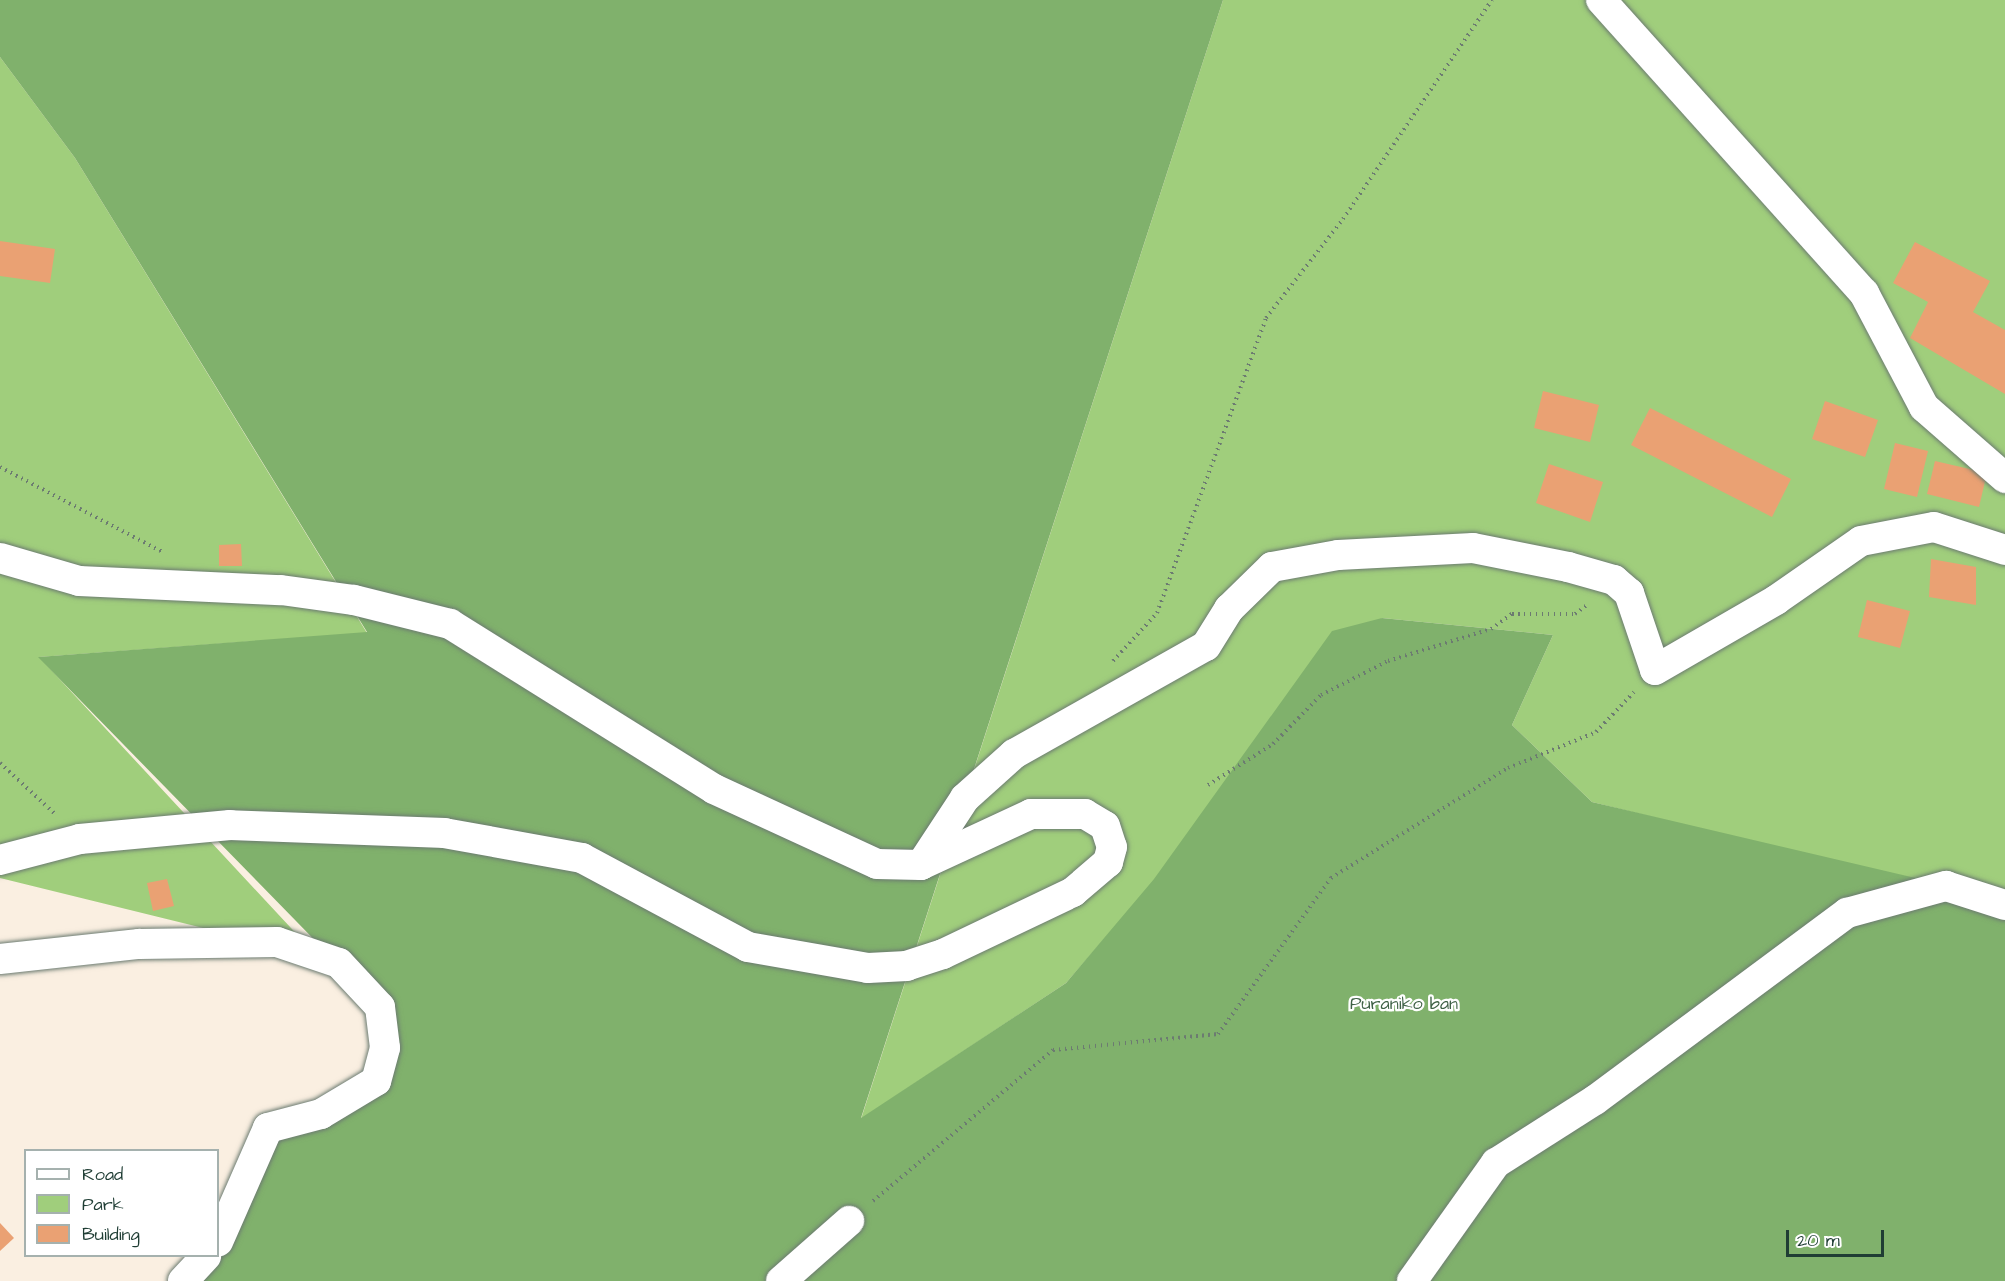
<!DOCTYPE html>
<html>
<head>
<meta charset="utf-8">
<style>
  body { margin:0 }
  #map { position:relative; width:2005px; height:1281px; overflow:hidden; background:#faefe1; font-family:"Architects Daughter",sans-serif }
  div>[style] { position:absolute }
  .green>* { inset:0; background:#a0ce7c }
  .forest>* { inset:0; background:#80b16c }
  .building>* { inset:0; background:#eaa173 }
  .path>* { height:4px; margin-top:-2px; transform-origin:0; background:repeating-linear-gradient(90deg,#6c7b71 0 1.5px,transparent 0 6px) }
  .roads { filter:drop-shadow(0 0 2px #6c7b71) drop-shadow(0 0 2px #6c7b71) }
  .minor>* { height:30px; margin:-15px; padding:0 15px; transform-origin:15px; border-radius:15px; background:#fff }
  span { translate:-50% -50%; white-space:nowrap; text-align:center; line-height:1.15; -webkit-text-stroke:4.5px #fff; paint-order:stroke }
  .park-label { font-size:18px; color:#3f6146 }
  .legend { position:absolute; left:24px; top:1149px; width:195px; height:108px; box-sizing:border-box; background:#fff; border:2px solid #a5b1ae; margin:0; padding:8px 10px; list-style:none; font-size:18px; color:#1f3d34 }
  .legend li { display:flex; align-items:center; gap:12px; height:30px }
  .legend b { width:30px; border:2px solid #a5b1ae }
  .scale { position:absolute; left:1786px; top:1230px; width:98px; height:27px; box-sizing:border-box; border:3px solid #1f3d34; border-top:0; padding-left:8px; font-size:18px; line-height:21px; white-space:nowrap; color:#1f3d34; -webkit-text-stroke:4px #fff; paint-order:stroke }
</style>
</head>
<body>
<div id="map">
  <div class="green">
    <div style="clip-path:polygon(1223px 0,2005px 0,2005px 897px,1981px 898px,1592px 802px,1512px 725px,1553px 635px,1382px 618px,1066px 983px,861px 1119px)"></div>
    <div style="clip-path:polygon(0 57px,75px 158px,367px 633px,39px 657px,317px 956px,0 878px)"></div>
  </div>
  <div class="forest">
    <div style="clip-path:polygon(0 0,1223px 0,861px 1118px,1066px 983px,1154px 879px,1332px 631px,1382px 618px,1553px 635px,1512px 725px,1592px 802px,2005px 899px,2005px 1281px,181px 1281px,268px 1128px,376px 1081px,380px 1007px,38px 657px,367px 632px,75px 158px,0 57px)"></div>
  </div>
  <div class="building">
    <div style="clip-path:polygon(0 241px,55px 249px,50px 283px,0 276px)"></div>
    <div style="clip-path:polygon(1915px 242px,1990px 281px,1973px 312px,2005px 330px,2005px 394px,1910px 338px,1928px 302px,1893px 283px)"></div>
    <div style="clip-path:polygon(1543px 391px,1599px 405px,1590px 442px,1534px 428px)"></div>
    <div style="clip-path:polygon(1825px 401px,1878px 420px,1865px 457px,1812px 439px)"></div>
    <div style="clip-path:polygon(1650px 408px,1791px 479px,1772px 517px,1631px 445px)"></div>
    <div style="clip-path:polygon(1895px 443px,1928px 451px,1917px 497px,1884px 489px)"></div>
    <div style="clip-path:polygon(1935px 461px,1987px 473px,1979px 507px,1927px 494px)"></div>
    <div style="clip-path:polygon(1549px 464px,1603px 482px,1590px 522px,1536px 503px)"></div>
    <div style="clip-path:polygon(241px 544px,242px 566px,219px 566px,219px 545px)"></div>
    <div style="clip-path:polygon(1931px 559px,1976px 567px,1976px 605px,1929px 597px)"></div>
    <div style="clip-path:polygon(1867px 600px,1910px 611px,1900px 648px,1858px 637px)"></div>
    <div style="clip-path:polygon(167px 879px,174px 906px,153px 911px,147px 883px)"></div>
    <div style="clip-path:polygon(0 1223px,14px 1238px,0 1251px)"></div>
  </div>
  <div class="path">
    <div style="left:0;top:467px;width:182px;rotate:27.6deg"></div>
    <div style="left:1113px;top:661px;width:65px;rotate:-47.5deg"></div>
    <div style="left:1157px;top:613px;width:314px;rotate:-69.7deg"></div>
    <div style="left:1266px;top:318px;width:125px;rotate:-52.1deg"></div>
    <div style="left:1343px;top:219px;width:265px;rotate:-55.8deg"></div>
    <div style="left:0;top:763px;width:74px;rotate:42.8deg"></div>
    <div style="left:1208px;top:785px;width:77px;rotate:-32.2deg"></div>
    <div style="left:1273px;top:744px;width:69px;rotate:-45.6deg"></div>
    <div style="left:1321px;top:695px;width:75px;rotate:-26.9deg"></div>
    <div style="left:1388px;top:661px;width:108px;rotate:-17.3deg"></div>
    <div style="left:1491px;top:629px;width:26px;rotate:-36deg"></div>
    <div style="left:1512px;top:614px;width:63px"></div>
    <div style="left:1575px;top:614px;width:15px;rotate:-37deg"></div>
    <div style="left:873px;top:1201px;width:235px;rotate:-40deg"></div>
    <div style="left:1053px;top:1050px;width:166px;rotate:-5.5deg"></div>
    <div style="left:1218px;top:1034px;width:193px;rotate:-54.1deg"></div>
    <div style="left:1331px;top:878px;width:208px;rotate:-31.9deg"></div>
    <div style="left:1508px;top:768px;width:95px;rotate:-22.2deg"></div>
    <div style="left:1596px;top:732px;width:55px;rotate:-46.5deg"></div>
  </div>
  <div class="roads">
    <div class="minor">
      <div style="left:1601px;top:0;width:394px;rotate:48.1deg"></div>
      <div style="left:1864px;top:293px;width:129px;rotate:62.2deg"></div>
      <div style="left:1924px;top:407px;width:108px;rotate:41.2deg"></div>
      <div style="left:0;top:558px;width:82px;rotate:16.2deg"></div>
      <div style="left:79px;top:581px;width:202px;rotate:2.6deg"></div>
      <div style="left:281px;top:590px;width:74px;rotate:7.8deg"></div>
      <div style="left:354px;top:600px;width:99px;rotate:14deg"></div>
      <div style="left:450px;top:624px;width:311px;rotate:32deg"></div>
      <div style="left:714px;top:789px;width:179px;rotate:24.7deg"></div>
      <div style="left:877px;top:864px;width:44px;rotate:1.3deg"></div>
      <div style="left:921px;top:865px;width:121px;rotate:-24.9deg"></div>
      <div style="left:1031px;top:814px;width:54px"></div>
      <div style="left:1085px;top:814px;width:23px;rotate:31deg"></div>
      <div style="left:1105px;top:826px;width:22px;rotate:72deg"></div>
      <div style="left:1112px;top:847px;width:16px;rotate:105deg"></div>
      <div style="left:1108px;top:862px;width:46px;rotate:139.4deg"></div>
      <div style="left:1073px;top:892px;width:144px;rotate:154.5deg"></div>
      <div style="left:943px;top:954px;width:38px;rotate:162deg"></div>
      <div style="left:907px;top:966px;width:39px;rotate:177deg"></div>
      <div style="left:868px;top:968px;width:122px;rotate:-170.1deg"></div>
      <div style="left:748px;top:947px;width:188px;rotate:-151.8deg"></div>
      <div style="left:582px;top:858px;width:139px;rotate:-169.7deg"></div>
      <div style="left:445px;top:833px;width:215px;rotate:-177.9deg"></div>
      <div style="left:230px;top:825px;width:151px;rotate:174.7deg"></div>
      <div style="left:80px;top:839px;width:83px;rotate:165.3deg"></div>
      <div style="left:921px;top:865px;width:80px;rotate:-56.7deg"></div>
      <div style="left:965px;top:798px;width:66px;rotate:-41.9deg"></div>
      <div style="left:1014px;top:754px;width:220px;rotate:-29.4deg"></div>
      <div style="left:1206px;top:646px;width:44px;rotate:-58.1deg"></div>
      <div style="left:1229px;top:609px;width:60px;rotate:-44.3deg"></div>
      <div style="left:1272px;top:567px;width:67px;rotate:-10.3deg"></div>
      <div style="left:1338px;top:555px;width:135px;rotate:-3deg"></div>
      <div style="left:1473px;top:548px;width:97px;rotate:11.3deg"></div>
      <div style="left:1568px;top:567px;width:48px;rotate:15.8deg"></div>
      <div style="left:1614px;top:580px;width:20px;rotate:41deg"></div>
      <div style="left:1629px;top:593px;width:81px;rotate:71.3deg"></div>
      <div style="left:1655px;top:670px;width:140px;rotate:-30deg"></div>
      <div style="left:1776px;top:600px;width:103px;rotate:-34.8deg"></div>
      <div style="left:1861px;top:541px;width:74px;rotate:-10.9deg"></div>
      <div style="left:1934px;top:527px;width:75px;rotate:17.9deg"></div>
      <div style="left:0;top:959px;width:140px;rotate:-6.2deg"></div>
      <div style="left:139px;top:944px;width:138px;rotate:-0.8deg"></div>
      <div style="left:277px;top:942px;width:65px;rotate:18.7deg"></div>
      <div style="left:339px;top:963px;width:60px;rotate:47deg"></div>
      <div style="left:380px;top:1007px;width:41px;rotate:83deg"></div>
      <div style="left:385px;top:1048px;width:34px;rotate:105deg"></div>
      <div style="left:376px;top:1081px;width:64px;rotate:149deg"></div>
      <div style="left:321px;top:1114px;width:55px;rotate:165.2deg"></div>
      <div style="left:268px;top:1128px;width:124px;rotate:113.7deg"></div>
      <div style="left:183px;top:1281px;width:34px;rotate:-47deg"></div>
      <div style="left:781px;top:1281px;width:91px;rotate:-41.4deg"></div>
      <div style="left:1412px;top:1281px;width:145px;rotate:-54.6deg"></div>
      <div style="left:1496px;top:1163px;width:117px;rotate:-32.5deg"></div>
      <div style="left:1595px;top:1100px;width:314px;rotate:-36.6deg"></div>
      <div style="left:1847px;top:913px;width:103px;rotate:-15.3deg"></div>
      <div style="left:1946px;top:886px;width:62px;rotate:17.9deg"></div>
    </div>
  </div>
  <div class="park-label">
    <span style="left:1404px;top:1004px">Puraniko ban</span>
  </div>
  <ul class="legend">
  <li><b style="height:8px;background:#fff"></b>Road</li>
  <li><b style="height:16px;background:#a0ce7c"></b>Park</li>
  <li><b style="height:16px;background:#eaa173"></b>Building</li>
  </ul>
  <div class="scale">20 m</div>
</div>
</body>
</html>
